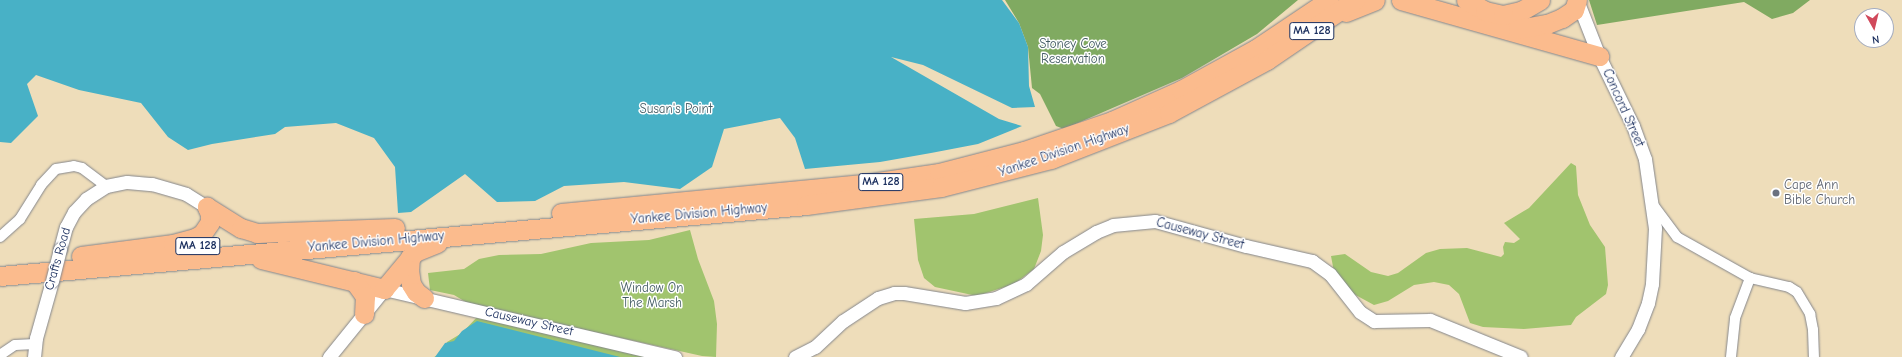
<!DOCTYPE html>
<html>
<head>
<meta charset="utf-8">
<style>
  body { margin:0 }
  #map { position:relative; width:1902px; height:357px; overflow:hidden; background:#eeddba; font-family:"Comic Neue",sans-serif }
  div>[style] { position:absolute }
  .green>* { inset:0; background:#a1c46e }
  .forest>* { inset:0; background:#80aa61 }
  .water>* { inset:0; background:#48b1c6 }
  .roads { filter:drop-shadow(0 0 1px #84868c) drop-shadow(0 0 1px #84868c) }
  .minor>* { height:10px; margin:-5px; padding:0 5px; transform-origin:5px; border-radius:5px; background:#fff }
  .tertiary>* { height:13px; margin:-6.5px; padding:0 6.5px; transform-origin:6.5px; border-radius:6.5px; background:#fff }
  .motorway>* { height:19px; margin:-9.5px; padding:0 9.5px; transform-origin:9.5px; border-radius:9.5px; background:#fbbb8d }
  .bridges { filter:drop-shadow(0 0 1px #84868c) drop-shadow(0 0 1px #84868c) }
  .tertiary-bridge>* { height:13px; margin:-6.5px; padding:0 6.5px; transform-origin:6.5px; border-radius:6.5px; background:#fff }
  .dots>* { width:11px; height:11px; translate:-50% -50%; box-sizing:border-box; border:2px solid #fff; border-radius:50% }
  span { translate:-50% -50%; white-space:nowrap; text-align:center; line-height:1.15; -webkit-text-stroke:3px #fff; paint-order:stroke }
  .shield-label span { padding:1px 3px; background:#fff; border:1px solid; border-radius:3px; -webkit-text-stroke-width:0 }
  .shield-label { font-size:12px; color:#1b2f5e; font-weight:700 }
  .park-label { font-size:13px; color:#435c63 }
  .street-label { font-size:13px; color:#1b2f5e }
  .worship-label { font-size:13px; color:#5b616d }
  .left { translate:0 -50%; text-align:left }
  .north { position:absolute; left:1854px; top:8px; width:40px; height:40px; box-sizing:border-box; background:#fff; border:1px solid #a4acbf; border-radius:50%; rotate:172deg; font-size:11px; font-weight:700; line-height:16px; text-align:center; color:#1b2f5e }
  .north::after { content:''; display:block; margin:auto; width:14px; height:18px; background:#d1495b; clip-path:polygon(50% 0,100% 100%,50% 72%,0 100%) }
</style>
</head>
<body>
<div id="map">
  <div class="green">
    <div style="clip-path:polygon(1571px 163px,1576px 166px,1578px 195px,1590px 225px,1605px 247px,1608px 285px,1606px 294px,1576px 317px,1571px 325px,1524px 329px,1483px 327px,1470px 323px,1459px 294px,1449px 285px,1434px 282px,1414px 285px,1388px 301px,1374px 305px,1350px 292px,1334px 272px,1331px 256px,1345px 254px,1371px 272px,1388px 276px,1398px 273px,1426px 253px,1440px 249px,1467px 248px,1501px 257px,1504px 254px,1503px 247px,1505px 242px,1514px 243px,1520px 239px,1504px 223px,1529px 208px)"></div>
    <div style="clip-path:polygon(1038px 198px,1043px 235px,1041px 251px,1034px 269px,1014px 284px,977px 296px,935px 287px,924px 278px,918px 260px,914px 219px,974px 214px)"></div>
    <div style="clip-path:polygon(690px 230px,698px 259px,714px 301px,717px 324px,716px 357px,702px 356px,469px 304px,454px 295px,430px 290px,428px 273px,464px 269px,479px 259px,499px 255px,541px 254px,591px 243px,649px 240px)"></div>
    <div style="clip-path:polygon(478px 316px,532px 330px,654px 357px,434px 357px,444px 353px,447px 342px,462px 333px)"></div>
  </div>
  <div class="forest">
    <div style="clip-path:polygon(1005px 0,1298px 0,1257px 34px,1182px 78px,1064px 129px,1056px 126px,1040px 94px,1032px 88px,1028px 47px,1019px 23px)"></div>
    <div style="clip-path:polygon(1589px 0,1810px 0,1793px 13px,1772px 19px,1744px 2px,1597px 25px)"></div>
  </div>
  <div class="water">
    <div style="clip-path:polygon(0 0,1002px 0,1019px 23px,1028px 47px,1029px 86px,1035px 107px,1012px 108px,923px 65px,891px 57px,999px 119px,1022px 126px,978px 144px,931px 153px,880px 162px,805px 169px,795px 138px,780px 118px,724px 129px,712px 167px,680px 189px,624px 182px,564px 186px,535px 201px,497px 202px,465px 174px,411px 212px,398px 213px,395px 167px,374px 138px,336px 123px,285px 127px,275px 134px,212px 144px,188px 150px,168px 137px,141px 103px,79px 90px,36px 75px,27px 84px,38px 116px,11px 143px,0 142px)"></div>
    <div style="clip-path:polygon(477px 321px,620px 357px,435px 357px,445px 343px,454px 341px,462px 331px)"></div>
  </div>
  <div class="roads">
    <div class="minor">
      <div style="left:1651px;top:202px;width:44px;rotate:53.4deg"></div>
      <div style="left:1677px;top:237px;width:84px;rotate:29.3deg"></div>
      <div style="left:1750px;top:278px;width:40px;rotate:13deg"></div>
      <div style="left:1789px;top:287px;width:9px;rotate:32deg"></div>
      <div style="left:1797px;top:292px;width:26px;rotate:59deg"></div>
      <div style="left:1810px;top:314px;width:16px;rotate:79deg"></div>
      <div style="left:1813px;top:330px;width:27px;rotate:88deg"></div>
      <div style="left:0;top:237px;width:27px;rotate:-42deg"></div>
      <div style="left:20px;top:219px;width:40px;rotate:-58deg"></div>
      <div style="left:41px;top:185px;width:22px;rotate:-47deg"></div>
      <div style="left:56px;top:169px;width:18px;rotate:-9deg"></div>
      <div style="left:74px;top:166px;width:8px;rotate:14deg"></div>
      <div style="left:82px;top:168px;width:30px;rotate:37deg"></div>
      <div style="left:0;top:355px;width:18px;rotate:-34deg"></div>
      <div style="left:15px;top:345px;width:20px;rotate:-3deg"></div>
      <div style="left:1731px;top:357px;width:39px;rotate:-84deg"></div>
      <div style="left:1735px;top:318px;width:43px;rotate:-69.4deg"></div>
    </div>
    <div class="tertiary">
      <div style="left:1577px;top:0;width:60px;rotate:68.6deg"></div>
      <div style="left:1599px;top:56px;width:78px;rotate:64.1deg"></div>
      <div style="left:1633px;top:126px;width:35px;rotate:70deg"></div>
      <div style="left:1645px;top:159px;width:70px;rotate:81.8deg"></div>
      <div style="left:1655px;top:228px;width:56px;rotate:93.1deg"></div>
      <div style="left:1652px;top:284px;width:19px;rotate:102deg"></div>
      <div style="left:1648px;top:303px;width:28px;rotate:111deg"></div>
      <div style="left:1638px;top:329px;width:33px;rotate:121deg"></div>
      <div style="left:60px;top:249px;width:23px;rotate:-75deg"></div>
      <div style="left:66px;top:227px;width:17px;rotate:-62deg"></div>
      <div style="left:74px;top:212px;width:18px;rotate:-47deg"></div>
      <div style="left:86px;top:199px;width:24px;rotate:-33deg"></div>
      <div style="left:106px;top:186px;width:21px;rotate:-11deg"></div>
      <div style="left:127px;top:182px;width:25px;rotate:5deg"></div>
      <div style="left:152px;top:184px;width:35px;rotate:16deg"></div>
      <div style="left:186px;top:194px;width:25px;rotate:32deg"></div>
      <div style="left:34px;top:357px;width:19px;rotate:-84deg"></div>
      <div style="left:36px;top:338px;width:59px;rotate:-74.3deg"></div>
      <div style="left:329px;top:357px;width:87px;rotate:-51deg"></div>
      <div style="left:384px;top:289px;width:299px;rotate:13.2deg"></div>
      <div style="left:795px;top:357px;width:22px;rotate:-27deg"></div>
      <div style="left:815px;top:347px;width:38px;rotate:-43deg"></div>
      <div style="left:843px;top:321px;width:42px;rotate:-33.3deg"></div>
      <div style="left:878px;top:298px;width:17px;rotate:-17deg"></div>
      <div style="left:894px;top:293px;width:10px"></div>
      <div style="left:904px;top:293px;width:62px;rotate:9.3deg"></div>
      <div style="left:965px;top:303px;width:31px;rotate:-9deg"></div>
      <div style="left:996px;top:298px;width:33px;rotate:-25deg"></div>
      <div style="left:1026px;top:284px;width:49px;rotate:-40.9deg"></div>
      <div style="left:1063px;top:252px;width:39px;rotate:-31deg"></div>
      <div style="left:1096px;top:232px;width:18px;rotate:-22deg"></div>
      <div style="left:1113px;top:225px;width:42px;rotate:-5.4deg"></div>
      <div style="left:1155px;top:221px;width:94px;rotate:15.4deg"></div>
      <div style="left:1246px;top:246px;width:68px;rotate:12.8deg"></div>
      <div style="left:1312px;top:261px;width:22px;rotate:36deg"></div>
      <div style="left:1330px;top:274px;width:48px;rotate:51.7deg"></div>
      <div style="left:1360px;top:312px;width:17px;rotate:33deg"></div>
      <div style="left:1374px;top:321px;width:56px;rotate:-1deg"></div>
      <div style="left:1430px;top:320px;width:98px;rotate:22.1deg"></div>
    </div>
    <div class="motorway">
      <div style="left:1401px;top:0;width:206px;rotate:15.8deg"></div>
      <div style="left:1466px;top:0;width:22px;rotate:30deg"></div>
      <div style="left:1485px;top:11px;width:18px;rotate:13deg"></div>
      <div style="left:1503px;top:15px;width:18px;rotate:-13deg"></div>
      <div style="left:1521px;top:11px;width:22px;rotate:-30deg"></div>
      <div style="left:1346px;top:12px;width:31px;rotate:-22deg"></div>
      <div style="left:1518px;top:29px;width:29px;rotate:-10deg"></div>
      <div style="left:1547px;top:24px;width:16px;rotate:-22deg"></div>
      <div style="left:1562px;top:18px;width:14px;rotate:-34deg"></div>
      <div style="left:1574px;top:10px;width:10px;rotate:-73deg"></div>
      <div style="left:207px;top:207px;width:40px;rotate:32deg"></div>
      <div style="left:241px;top:228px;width:17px;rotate:17deg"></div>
      <div style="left:257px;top:233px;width:138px;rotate:-2.1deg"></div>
      <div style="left:561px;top:213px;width:311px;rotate:-5.5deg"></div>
      <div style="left:871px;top:183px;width:69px;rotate:-8.4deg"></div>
      <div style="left:939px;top:173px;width:88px;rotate:-14.5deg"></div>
      <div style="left:1024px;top:151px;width:93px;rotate:-18.8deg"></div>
      <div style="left:1112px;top:121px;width:76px;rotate:-24.2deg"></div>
      <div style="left:1181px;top:90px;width:85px;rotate:-28.7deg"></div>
      <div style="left:1256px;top:49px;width:88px;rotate:-33.9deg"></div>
      <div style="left:81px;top:256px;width:93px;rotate:-7.4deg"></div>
      <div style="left:173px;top:244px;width:23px;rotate:-15deg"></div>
      <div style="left:195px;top:238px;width:8px;rotate:-30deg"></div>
      <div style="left:202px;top:234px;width:14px;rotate:-56deg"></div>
      <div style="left:210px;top:222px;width:8px;rotate:-90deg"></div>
      <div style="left:210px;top:214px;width:8px;rotate:-113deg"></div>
      <div style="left:410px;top:257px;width:13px;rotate:94deg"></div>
      <div style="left:409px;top:270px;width:14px;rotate:82deg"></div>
      <div style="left:411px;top:284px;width:9px;rotate:58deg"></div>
      <div style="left:416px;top:292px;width:10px;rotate:37deg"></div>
      <div style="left:261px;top:259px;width:127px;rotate:13.7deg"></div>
      <div style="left:384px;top:289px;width:48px;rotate:-50deg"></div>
      <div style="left:415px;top:252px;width:24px;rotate:-22deg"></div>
      <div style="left:0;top:276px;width:809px;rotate:-5.03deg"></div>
      <div style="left:806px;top:205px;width:136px;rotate:-7.6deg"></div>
      <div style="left:941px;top:187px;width:114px;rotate:-14.3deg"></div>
      <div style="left:1051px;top:159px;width:127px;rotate:-21.3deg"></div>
      <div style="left:1169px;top:113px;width:111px;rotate:-28.4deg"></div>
      <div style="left:1267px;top:60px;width:107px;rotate:-34.3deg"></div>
      <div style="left:354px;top:281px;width:19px;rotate:54deg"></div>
      <div style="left:365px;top:296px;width:18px;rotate:93deg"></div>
    </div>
  </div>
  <div class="bridges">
    <div class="tertiary-bridge">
      <div style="left:52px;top:281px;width:33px;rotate:-76deg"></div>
    </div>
  </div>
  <div class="dots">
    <div style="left:1776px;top:193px;background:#6b7280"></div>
  </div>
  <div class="shield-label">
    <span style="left:1312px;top:31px">MA 128</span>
    <span style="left:881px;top:182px">MA 128</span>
    <span style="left:198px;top:246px">MA 128</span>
  </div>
  <div class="park-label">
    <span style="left:1073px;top:52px">Stoney Cove<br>Reservation</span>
    <span style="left:676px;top:109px">Susan's Point</span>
    <span style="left:652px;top:296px">Window On<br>The Marsh</span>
  </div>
  <div class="street-label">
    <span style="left:1623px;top:108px;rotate:66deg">Concord Street</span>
    <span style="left:1064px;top:151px;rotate:-19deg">Yankee Division Highway</span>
    <span style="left:699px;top:214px;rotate:-5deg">Yankee Division Highway</span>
    <span style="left:1200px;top:234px;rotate:15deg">Causeway Street</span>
    <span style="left:376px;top:242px;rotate:-5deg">Yankee Division Highway</span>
    <span style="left:58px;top:259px;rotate:-74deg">Crafts Road</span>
    <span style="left:529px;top:322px;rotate:13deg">Causeway Street</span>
  </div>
  <div class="worship-label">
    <span class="left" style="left:1784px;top:193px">Cape Ann<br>Bible Church</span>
  </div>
  <div class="north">N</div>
</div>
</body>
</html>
